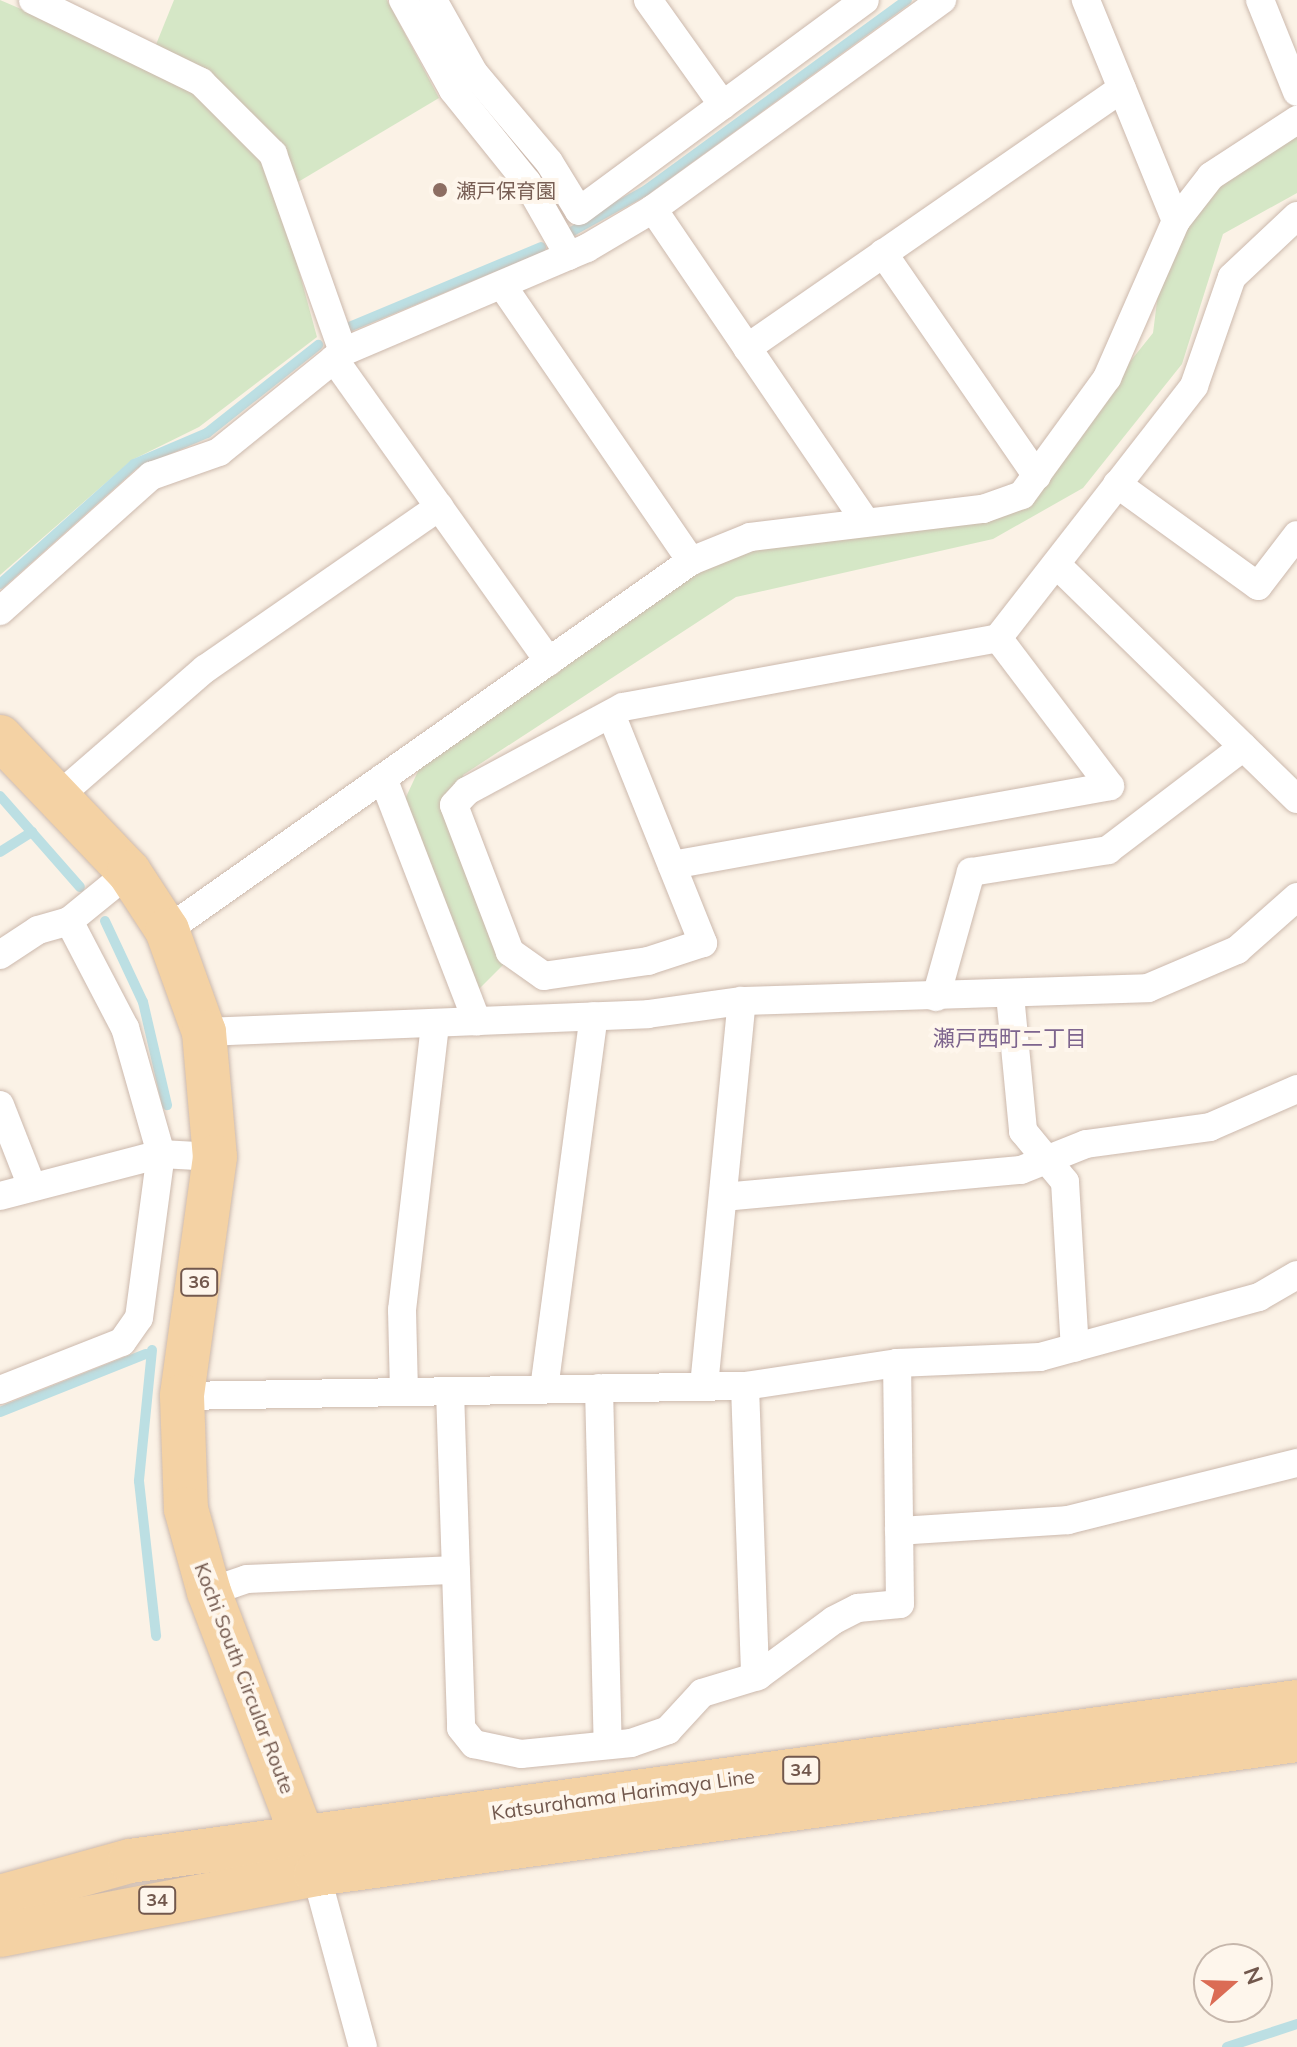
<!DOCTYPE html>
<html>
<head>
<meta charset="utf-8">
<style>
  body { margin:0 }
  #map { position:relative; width:1297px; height:2047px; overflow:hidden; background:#fbf2e6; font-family:Mulish,"Noto Sans JP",sans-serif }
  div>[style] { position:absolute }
  .green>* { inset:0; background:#d5e7c6 }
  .stream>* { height:10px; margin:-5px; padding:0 5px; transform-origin:5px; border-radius:5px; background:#bcdfe3 }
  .roads { filter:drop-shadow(0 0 2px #ccb9ad) drop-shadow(0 0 2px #ccb9ad) }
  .street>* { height:28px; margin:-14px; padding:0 14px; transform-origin:14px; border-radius:14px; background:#fff }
  .primary>* { height:44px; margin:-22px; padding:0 22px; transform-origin:22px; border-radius:22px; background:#f4d2a4 }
  .dots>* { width:22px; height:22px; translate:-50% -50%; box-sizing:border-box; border:4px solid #fef6ec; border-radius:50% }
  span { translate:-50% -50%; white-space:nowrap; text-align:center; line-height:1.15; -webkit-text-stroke:8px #fef6ec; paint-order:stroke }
  .shield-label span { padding:2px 6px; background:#fef6ec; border:2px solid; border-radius:6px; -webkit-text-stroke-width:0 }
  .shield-label { font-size:18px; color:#72584d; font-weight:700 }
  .education-label { font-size:20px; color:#785e54 }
  .left { translate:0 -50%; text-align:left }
  .street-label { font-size:20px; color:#72584d }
  .neighbourhood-label { font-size:22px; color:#7e658e }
  .north { position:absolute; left:1193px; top:1943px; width:80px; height:80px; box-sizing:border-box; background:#fef6ec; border:2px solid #c6b7ac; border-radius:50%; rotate:70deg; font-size:22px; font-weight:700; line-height:32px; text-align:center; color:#72584d }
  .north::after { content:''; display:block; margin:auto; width:28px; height:36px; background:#db6c55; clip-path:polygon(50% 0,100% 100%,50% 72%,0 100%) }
</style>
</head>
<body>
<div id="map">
  <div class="green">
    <div style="clip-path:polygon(0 0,198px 85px,268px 157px,317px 337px,199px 427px,132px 460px,0 575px)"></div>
    <div style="clip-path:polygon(174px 0,387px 0,439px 98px,293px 185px,153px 52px)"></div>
    <div style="clip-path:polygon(1297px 134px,1297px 193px,1223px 234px,1182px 364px,1083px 488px,993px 539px,736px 597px,463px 775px,463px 842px,511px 957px,473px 995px,400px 810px,432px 741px,558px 673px,608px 603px,752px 551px,959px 506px,1043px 470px,1153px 333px,1168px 215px)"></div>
  </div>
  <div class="stream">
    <div style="left:571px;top:232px;width:86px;rotate:-29.2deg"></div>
    <div style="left:646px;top:190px;width:323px;rotate:-36.1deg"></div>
    <div style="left:349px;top:327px;width:208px;rotate:-22.6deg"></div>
    <div style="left:0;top:584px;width:180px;rotate:-41.8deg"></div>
    <div style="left:134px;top:464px;width:79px;rotate:-23deg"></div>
    <div style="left:207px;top:433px;width:142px;rotate:-38.4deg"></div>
    <div style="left:0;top:796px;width:121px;rotate:48.7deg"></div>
    <div style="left:0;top:852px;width:38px;rotate:-32deg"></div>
    <div style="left:105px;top:921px;width:89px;rotate:64.9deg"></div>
    <div style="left:143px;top:1002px;width:106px;rotate:76.9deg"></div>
    <div style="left:152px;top:1350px;width:132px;rotate:95.7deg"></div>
    <div style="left:139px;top:1481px;width:156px;rotate:83.7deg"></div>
    <div style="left:0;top:1412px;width:157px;rotate:-21.7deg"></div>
    <div style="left:1227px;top:2047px;width:74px;rotate:-18.2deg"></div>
  </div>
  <div class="roads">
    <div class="street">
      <div style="left:33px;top:0;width:187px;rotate:26deg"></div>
      <div style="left:201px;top:82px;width:102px;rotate:45deg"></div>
      <div style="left:273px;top:154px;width:210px;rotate:70.5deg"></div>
      <div style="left:403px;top:0;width:103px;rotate:60.9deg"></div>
      <div style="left:453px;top:90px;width:118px;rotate:51.2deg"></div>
      <div style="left:527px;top:182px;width:85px;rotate:60.4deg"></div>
      <div style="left:433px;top:0;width:84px;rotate:60.7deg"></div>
      <div style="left:474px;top:73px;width:116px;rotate:49.9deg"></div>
      <div style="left:549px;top:162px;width:57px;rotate:58.5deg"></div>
      <div style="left:579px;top:211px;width:355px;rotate:-36.4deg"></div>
      <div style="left:648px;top:0;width:129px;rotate:54.5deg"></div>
      <div style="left:1260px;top:0;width:99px;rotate:68.1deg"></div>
      <div style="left:653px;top:209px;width:379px;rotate:55.8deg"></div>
      <div style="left:1176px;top:221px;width:57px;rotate:-52.1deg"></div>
      <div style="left:1211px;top:176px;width:103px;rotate:-33.1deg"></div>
      <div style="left:883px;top:253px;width:271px;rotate:55.4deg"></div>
      <div style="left:502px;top:285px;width:335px;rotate:55.6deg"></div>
      <div style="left:747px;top:348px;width:456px;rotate:-34.7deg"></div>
      <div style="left:334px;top:359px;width:371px;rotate:54.6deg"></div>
      <div style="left:1117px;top:484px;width:174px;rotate:35.9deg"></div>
      <div style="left:1258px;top:586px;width:64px;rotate:-52.6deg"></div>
      <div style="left:1057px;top:565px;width:335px;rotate:44.3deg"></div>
      <div style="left:0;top:611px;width:203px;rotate:-41.8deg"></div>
      <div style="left:151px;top:476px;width:72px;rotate:-19.4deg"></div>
      <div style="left:219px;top:452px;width:159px;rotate:-38.9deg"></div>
      <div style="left:343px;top:352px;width:265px;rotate:-23.1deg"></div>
      <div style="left:587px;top:248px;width:77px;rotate:-30.6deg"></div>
      <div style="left:653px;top:209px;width:357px;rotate:-35.9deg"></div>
      <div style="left:611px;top:714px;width:247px;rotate:68.1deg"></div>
      <div style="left:703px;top:943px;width:58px;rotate:161.9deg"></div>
      <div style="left:648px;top:961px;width:105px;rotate:171.8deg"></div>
      <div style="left:544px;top:976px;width:42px;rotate:-144.8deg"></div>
      <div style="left:510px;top:952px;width:157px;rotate:-110.9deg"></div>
      <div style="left:454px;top:805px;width:19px;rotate:-47deg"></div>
      <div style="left:467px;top:791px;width:177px;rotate:-28.3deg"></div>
      <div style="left:623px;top:707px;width:381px;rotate:-10.4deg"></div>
      <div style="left:998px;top:638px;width:319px;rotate:-52.1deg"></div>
      <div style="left:1194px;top:386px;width:115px;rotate:-70.8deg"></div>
      <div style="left:1232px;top:277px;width:89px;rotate:-43.2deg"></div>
      <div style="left:383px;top:778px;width:261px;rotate:68.9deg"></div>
      <div style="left:61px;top:794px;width:191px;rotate:-41deg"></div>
      <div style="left:205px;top:669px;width:285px;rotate:-34.7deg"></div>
      <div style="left:672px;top:865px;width:445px;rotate:-10.2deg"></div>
      <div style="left:1110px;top:786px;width:186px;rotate:-127.1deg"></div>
      <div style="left:167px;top:930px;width:641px;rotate:-35.15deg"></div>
      <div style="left:691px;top:561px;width:64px;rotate:-22.1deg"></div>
      <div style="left:750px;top:537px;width:235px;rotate:-6.9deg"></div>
      <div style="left:983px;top:509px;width:41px;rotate:-19.7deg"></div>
      <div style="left:1022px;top:495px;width:145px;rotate:-54deg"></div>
      <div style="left:1107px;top:378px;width:171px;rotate:-66.3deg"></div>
      <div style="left:1176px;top:221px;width:239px;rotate:-112.2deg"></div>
      <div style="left:0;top:955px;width:45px;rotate:-33.3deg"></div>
      <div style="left:38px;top:930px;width:32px;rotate:-16deg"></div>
      <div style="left:69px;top:921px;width:77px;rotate:-39.2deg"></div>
      <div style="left:1010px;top:995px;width:137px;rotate:84.5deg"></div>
      <div style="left:1023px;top:1131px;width:66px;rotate:50.5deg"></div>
      <div style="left:1065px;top:1182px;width:166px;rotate:86.6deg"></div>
      <div style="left:936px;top:997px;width:130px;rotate:-74.4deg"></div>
      <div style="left:971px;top:872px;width:139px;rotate:-9.1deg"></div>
      <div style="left:1108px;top:850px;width:170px;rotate:-37.3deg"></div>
      <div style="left:204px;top:1032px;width:444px;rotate:-2.3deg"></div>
      <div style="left:648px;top:1014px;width:95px;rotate:-7.9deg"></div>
      <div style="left:742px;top:1001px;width:406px;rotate:-1.8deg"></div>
      <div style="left:1148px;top:988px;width:97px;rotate:-23.1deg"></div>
      <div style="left:1237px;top:950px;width:80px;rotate:-41.5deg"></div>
      <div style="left:0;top:1105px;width:85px;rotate:68.6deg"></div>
      <div style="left:0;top:1196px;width:166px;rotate:-14.6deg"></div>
      <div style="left:161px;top:1154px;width:54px;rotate:3.2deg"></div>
      <div style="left:723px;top:1197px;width:299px;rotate:-5.2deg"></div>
      <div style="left:1021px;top:1170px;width:70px;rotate:-21.8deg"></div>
      <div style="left:1086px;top:1144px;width:125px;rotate:-7.8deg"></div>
      <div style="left:1210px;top:1127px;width:95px;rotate:-23.6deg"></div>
      <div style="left:704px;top:1386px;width:387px;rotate:-84.4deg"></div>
      <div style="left:745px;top:1386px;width:291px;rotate:88deg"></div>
      <div style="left:599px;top:1388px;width:357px;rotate:88.6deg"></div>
      <div style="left:544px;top:1389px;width:376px;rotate:-82.4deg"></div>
      <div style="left:0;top:1390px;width:131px;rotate:-21.5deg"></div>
      <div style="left:122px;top:1342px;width:29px;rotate:-55deg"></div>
      <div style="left:139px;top:1318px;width:165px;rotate:-82.4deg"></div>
      <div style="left:161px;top:1154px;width:131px;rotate:-105.9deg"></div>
      <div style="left:125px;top:1028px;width:121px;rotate:-117.6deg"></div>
      <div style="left:450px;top:1391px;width:337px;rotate:88.1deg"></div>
      <div style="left:461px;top:1728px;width:21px;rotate:51deg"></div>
      <div style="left:474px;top:1744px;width:48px;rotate:12deg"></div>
      <div style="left:521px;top:1754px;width:111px;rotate:-5.7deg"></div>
      <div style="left:631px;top:1743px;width:39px;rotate:-19deg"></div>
      <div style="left:668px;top:1730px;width:50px;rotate:-47.4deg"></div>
      <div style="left:702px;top:1693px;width:59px;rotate:-16.9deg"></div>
      <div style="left:758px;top:1676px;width:94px;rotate:-36.4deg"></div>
      <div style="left:834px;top:1620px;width:27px;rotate:-27deg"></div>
      <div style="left:858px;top:1608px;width:42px;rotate:-5.4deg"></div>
      <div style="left:900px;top:1604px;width:241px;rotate:-90.7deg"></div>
      <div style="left:404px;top:1392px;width:82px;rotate:-91.4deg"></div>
      <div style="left:402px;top:1310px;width:289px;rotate:-83.4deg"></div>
      <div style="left:182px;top:1396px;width:563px;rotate:-1.02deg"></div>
      <div style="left:745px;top:1386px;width:154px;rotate:-8.6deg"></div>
      <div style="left:897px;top:1363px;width:143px;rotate:-2.4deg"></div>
      <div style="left:1040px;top:1357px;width:227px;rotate:-15.3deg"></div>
      <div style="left:1259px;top:1297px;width:44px;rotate:-30.1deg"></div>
      <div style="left:899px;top:1531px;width:169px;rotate:-3.7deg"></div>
      <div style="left:1068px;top:1520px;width:236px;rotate:-14deg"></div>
      <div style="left:209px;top:1592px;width:40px;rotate:-18.9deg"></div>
      <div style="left:247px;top:1579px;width:209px;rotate:-2.5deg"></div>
      <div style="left:316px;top:1874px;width:179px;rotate:74.8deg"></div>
    </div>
    <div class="primary">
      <div style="left:0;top:737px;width:187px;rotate:46.3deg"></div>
      <div style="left:129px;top:872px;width:69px;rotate:56.8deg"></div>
      <div style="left:167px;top:930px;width:109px;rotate:70.1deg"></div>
      <div style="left:204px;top:1032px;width:125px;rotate:85deg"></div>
      <div style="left:215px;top:1157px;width:241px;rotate:97.9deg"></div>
      <div style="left:182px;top:1396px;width:113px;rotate:88deg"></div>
      <div style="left:186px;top:1509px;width:86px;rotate:74.5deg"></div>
      <div style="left:209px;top:1592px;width:291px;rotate:69.1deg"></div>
      <div style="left:0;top:1897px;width:135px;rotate:-15.5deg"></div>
      <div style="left:130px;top:1861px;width:1178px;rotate:-7.76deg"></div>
      <div style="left:0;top:1935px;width:322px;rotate:-10.9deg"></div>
      <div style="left:316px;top:1874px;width:990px;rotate:-7.78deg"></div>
    </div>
  </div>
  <div class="dots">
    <div style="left:440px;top:190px;background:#8d6e63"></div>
  </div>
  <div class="shield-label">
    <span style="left:199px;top:1282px">36</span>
    <span style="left:801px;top:1770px">34</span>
    <span style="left:157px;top:1900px">34</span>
  </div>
  <div class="education-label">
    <span class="left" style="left:456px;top:190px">瀬戸保育園</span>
  </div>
  <div class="street-label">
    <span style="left:245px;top:1678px;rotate:69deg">Kochi South Circular Route</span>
    <span style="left:623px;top:1794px;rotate:-8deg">Katsurahama Harimaya Line</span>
  </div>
  <div class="neighbourhood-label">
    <span style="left:1010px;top:1039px">瀬戸西町二丁目</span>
  </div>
  <div class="north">N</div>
</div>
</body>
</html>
